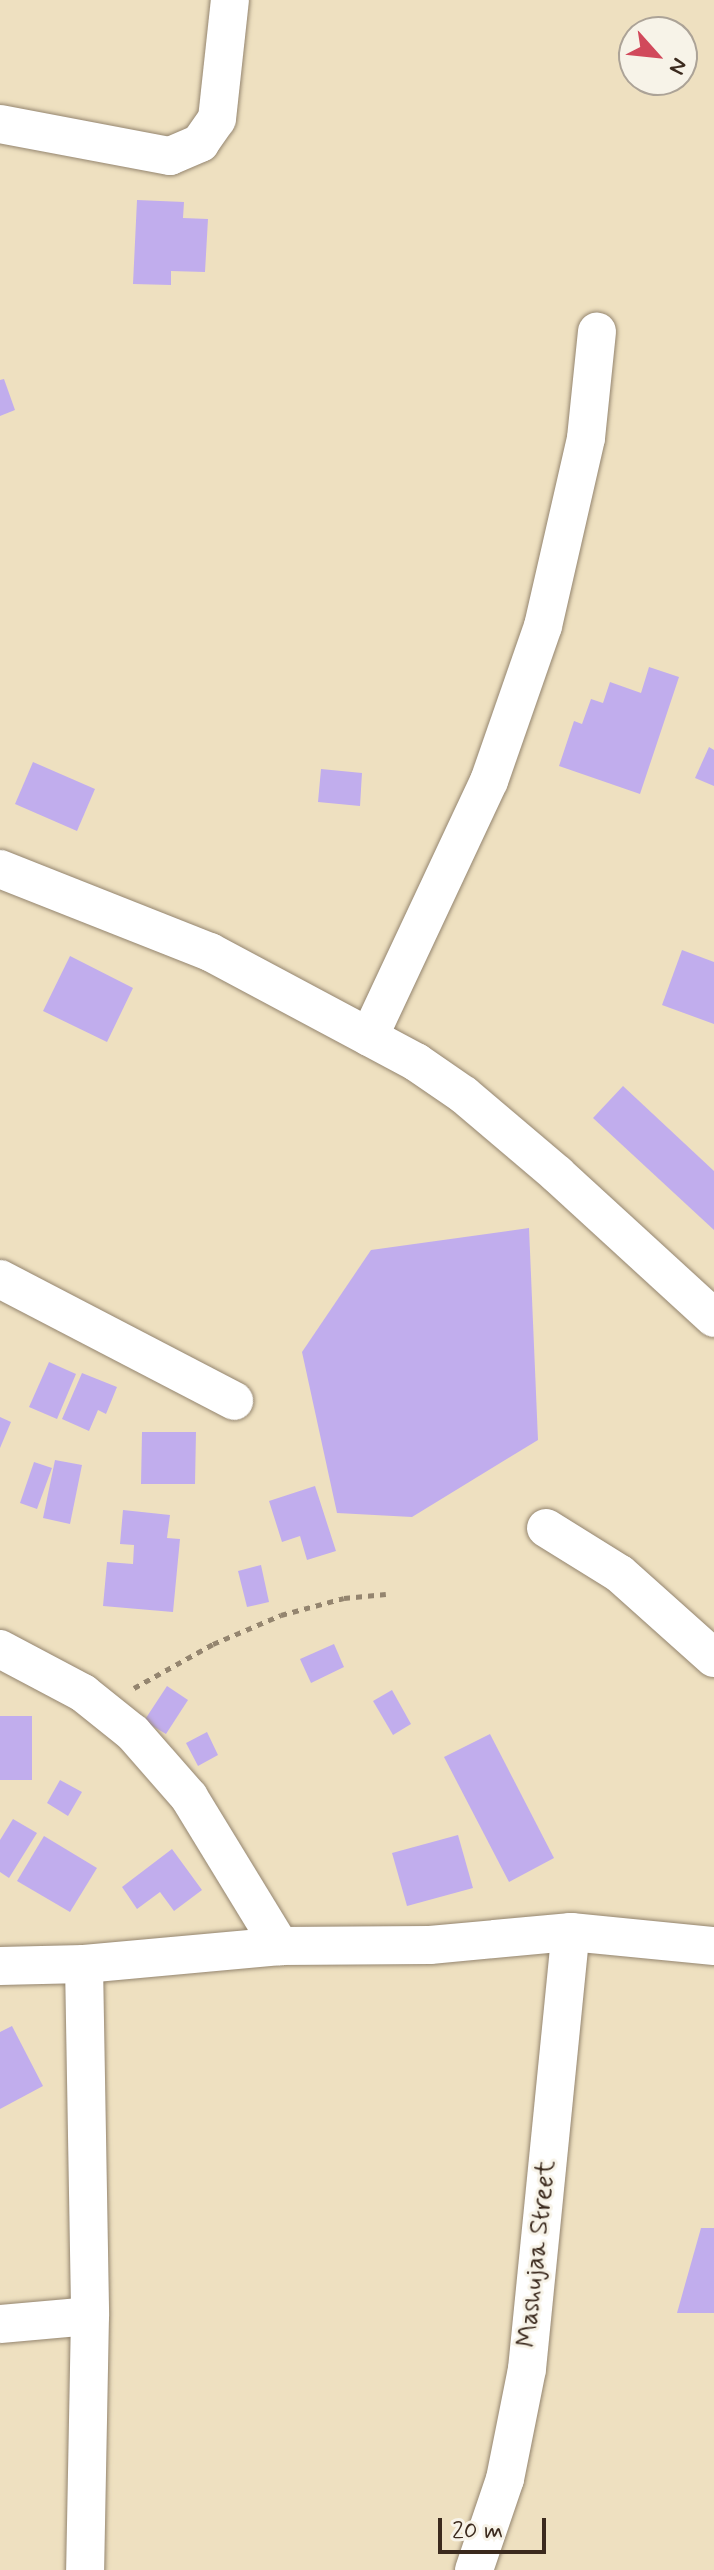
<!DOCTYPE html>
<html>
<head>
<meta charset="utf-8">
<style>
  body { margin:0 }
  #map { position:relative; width:714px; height:2570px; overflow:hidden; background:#eee0c0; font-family:Mynerve,sans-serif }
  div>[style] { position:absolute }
  .building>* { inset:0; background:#c1aded }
  .path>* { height:5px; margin-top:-2.5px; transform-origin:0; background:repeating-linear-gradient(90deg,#94856f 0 6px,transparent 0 12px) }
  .roads { filter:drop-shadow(0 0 2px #94856f) drop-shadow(0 0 2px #94856f) }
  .minor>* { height:38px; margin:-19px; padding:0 19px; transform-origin:19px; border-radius:19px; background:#fff }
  span { translate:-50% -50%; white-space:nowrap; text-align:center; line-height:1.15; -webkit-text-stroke:6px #f7f3e8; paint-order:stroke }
  .street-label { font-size:26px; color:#3b2a1e }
  .north { position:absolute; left:618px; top:16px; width:80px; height:80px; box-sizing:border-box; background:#f7f3e8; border:2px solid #aca397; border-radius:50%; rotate:117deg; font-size:22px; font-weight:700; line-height:32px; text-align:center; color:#3b2a1e }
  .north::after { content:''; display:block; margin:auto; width:28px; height:36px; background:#d1495b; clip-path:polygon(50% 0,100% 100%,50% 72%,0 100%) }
  .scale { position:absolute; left:438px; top:2518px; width:108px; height:36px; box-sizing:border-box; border:4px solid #3b2a1e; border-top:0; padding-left:10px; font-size:24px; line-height:28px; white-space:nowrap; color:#3b2a1e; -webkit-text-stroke:6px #f7f3e8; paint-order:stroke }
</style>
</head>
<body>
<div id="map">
  <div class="building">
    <div style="clip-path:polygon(137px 200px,184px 202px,183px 218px,208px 219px,205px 272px,171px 271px,171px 285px,133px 284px)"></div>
    <div style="clip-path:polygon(4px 379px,15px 410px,0 416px,0 380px)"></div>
    <div style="clip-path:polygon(649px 667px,679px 677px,640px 794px,559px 766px,574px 721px,582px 724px,591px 699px,603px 703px,610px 682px,641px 693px)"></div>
    <div style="clip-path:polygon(709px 747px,714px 750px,714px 786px,695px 778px)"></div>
    <div style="clip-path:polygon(33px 762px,95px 789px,77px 831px,15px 804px)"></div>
    <div style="clip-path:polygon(321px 769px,362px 773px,360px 806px,318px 802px)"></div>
    <div style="clip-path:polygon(682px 950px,714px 962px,714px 1024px,662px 1005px)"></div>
    <div style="clip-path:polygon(70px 956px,133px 988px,107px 1042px,43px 1011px)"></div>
    <div style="clip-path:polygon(623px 1086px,714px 1171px,714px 1230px,593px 1118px)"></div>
    <div style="clip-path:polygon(529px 1228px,538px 1440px,412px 1517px,337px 1513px,302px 1352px,371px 1250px)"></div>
    <div style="clip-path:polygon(49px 1362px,76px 1374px,57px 1419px,29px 1407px)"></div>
    <div style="clip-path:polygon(82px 1373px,117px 1387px,106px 1414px,98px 1410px,89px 1431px,62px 1419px)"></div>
    <div style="clip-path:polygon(0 1417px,11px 1422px,0 1448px)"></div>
    <div style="clip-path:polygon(142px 1432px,196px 1432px,195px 1484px,141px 1484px)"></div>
    <div style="clip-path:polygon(55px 1460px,82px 1465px,70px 1524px,43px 1518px)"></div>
    <div style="clip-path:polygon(34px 1462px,52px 1468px,37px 1509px,20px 1503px)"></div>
    <div style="clip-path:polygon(315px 1486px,336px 1551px,307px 1560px,300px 1536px,282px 1542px,269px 1501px)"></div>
    <div style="clip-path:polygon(123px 1510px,170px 1515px,167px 1538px,180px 1539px,173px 1612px,103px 1606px,107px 1562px,133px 1564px,134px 1545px,120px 1544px)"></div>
    <div style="clip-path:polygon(261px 1565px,269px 1602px,247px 1607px,238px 1571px)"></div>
    <div style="clip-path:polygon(334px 1644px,344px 1667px,311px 1683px,300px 1659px)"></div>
    <div style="clip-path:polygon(167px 1686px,188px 1700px,166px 1734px,144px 1721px)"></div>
    <div style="clip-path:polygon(392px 1690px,411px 1724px,393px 1735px,373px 1701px)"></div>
    <div style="clip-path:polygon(0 1716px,32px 1716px,32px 1780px,0 1780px)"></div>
    <div style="clip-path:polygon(207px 1732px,218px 1755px,198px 1766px,186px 1743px)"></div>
    <div style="clip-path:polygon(490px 1734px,554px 1858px,509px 1882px,444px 1757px)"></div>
    <div style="clip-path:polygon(60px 1780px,82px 1792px,68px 1816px,47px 1803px)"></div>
    <div style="clip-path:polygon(13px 1819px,37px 1833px,9px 1878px,0 1872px,0 1840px)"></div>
    <div style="clip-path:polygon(458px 1835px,473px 1888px,407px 1906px,392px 1853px)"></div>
    <div style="clip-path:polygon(44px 1836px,97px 1868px,70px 1912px,17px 1881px)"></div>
    <div style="clip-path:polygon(172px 1849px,202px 1890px,174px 1911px,160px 1892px,137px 1909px,122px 1887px)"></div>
    <div style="clip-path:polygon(12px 2026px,43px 2086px,0 2109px,0 2032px)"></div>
    <div style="clip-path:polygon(701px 2228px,714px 2228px,714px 2313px,677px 2313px)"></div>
  </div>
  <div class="path">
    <div style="left:134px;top:1688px;width:90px;rotate:-29.1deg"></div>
    <div style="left:213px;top:1644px;width:74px;rotate:-23.1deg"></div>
    <div style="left:281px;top:1615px;width:65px;rotate:-15.1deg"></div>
    <div style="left:344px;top:1598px;width:42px;rotate:-5.4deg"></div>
  </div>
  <div class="roads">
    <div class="minor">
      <div style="left:0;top:124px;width:173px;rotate:10.7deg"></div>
      <div style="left:170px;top:156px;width:33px;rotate:-23deg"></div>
      <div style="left:200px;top:143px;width:29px;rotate:-55deg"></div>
      <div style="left:217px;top:119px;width:120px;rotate:-83.8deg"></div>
      <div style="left:0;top:869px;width:226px;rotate:21.6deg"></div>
      <div style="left:210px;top:952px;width:234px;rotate:28.1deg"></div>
      <div style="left:416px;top:1062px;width:58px;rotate:34.5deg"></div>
      <div style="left:464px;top:1095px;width:122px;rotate:40.3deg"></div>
      <div style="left:557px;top:1174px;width:213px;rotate:42.5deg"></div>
      <div style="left:369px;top:1037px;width:283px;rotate:-64.9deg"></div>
      <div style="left:489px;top:781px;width:164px;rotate:-70.8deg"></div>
      <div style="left:543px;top:626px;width:193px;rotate:-77.1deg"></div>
      <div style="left:586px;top:438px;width:107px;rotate:-84.1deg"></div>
      <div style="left:0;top:1279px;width:264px;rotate:27.5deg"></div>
      <div style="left:546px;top:1528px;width:87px;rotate:31.9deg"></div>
      <div style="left:620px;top:1574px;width:126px;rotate:41.8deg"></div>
      <div style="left:0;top:1649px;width:94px;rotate:27.9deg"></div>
      <div style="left:83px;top:1693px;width:64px;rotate:38.7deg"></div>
      <div style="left:133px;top:1733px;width:85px;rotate:48.8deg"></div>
      <div style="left:189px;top:1797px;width:175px;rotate:58.6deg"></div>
      <div style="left:84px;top:1964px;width:352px;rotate:89deg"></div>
      <div style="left:90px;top:2316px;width:254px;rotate:91.1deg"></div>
      <div style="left:0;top:1966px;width:84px;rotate:-1.4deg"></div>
      <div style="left:84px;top:1964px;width:197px;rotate:-5.2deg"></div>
      <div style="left:280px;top:1946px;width:150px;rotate:-0.4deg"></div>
      <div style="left:430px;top:1945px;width:142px;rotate:-5.3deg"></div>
      <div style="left:571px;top:1932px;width:144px;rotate:5.6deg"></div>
      <div style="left:0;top:2324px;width:90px;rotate:-5.1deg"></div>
      <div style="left:474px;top:2570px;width:96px;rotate:-71.2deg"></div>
      <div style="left:505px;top:2479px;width:112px;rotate:-78.7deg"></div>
      <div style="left:527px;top:2369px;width:439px;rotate:-84.3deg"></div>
    </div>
  </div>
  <div class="street-label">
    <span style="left:538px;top:2254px;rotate:-84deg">Mashujaa Street</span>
  </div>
  <div class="north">N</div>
  <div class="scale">20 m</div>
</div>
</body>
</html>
